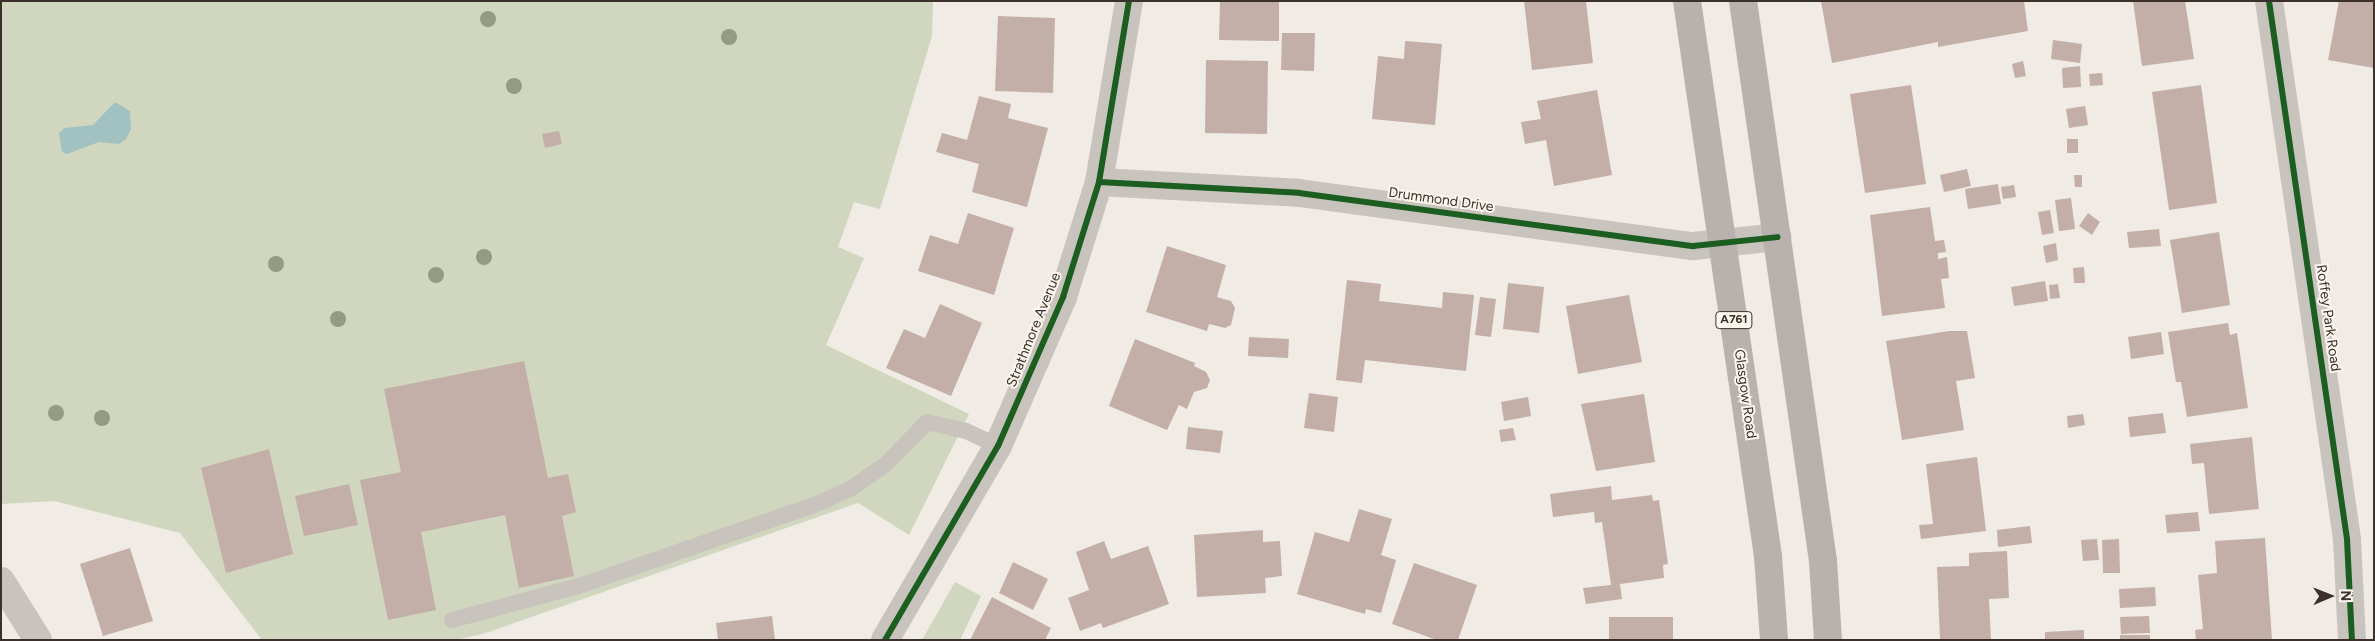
<!DOCTYPE html>
<html>
<head>
<meta charset="utf-8">
<style>
  body { margin:0 }
  #map { position:relative; width:2375px; height:641px; overflow:hidden; background:#f0ebe5; font-family:Figtree,sans-serif }
  div>[style] { position:absolute }
  .green>* { inset:0; background:#d1d6bf }
  .water>* { inset:0; background:#a1c2c1 }
  .building>* { inset:0; background:#c3afa7 }
  .service>* { height:16px; margin:-8px; padding:0 8px; transform-origin:8px; border-radius:8px; background:#c9c3be }
  .minor>* { height:28px; margin:-14px; padding:0 14px; transform-origin:14px; border-radius:14px; background:#c9c3be }
  .primary>* { height:28px; margin:-14px; padding:0 14px; transform-origin:14px; border-radius:14px; background:#b8b1ad }
  .cycleway>* { height:6px; margin:-3px; padding:0 3px; transform-origin:3px; border-radius:3px; background:#1b5e20 }
  .trees>* { width:16px; height:16px; margin:-8px; border-radius:50%; background:#959b80 }
  span { translate:-50% -50%; white-space:nowrap; text-align:center; line-height:1.15; -webkit-text-stroke:4px #fbf5ee; paint-order:stroke }
  .shield-label span { padding:1px 4px; background:#fbf5ee; border:1px solid; border-radius:4px; -webkit-text-stroke-width:0 }
  .shield-label { font-size:12px; color:#3b302b; font-weight:700 }
  .street-label { font-size:14px; color:#3b302b }
  .frame { position:absolute; inset:0; border:2px solid #3b302b; pointer-events:none }
  .north { position:absolute; left:2305px; top:571px; width:50px; height:50px; -webkit-text-stroke:4px #fbf5ee; paint-order:stroke; rotate:89deg; font-size:14px; font-weight:700; line-height:20px; text-align:center; color:#3b302b }
  .north::after { content:''; display:block; margin:auto; width:18px; height:22px; background:#3b302b; clip-path:polygon(50% 0,100% 100%,50% 72%,0 100%) }
</style>
</head>
<body>
<div id="map">
  <div class="green">
    <div style="clip-path:polygon(1px 1px,933px 1px,932px 36px,880px 209px,854px 202px,838px 247px,864px 258px,826px 345px,969px 414px,909px 535px,858px 503px,486px 633px,456px 640px,262px 640px,180px 533px,54px 501px,1px 504px)"></div>
    <div style="clip-path:polygon(955px 582px,981px 596px,960px 640px,922px 640px)"></div>
  </div>
  <div class="water">
    <div style="clip-path:polygon(115px 102px,130px 111px,131px 129px,126px 139px,119px 144px,99px 142px,67px 154px,62px 152px,59px 133px,65px 128px,93px 125px)"></div>
  </div>
  <div class="building">
    <div style="clip-path:polygon(1220px 1px,1279px 1px,1279px 41px,1219px 40px)"></div>
    <div style="clip-path:polygon(1524px 1px,1586px 1px,1593px 63px,1532px 70px)"></div>
    <div style="clip-path:polygon(1821px 1px,2024px 1px,2028px 31px,1938px 47px,1938px 42px,1832px 63px)"></div>
    <div style="clip-path:polygon(2133px 1px,2185px 1px,2194px 59px,2142px 66px)"></div>
    <div style="clip-path:polygon(2339px 1px,2374px 1px,2374px 68px,2328px 60px)"></div>
    <div style="clip-path:polygon(998px 16px,1055px 18px,1053px 93px,995px 91px)"></div>
    <div style="clip-path:polygon(1282px 33px,1315px 33px,1314px 71px,1281px 70px)"></div>
    <div style="clip-path:polygon(2053px 40px,2082px 44px,2080px 63px,2051px 59px)"></div>
    <div style="clip-path:polygon(1405px 41px,1442px 44px,1435px 125px,1372px 119px,1378px 56px,1404px 59px)"></div>
    <div style="clip-path:polygon(1206px 60px,1268px 61px,1267px 134px,1205px 133px)"></div>
    <div style="clip-path:polygon(2023px 61px,2026px 76px,2015px 78px,2012px 64px)"></div>
    <div style="clip-path:polygon(2080px 66px,2081px 87px,2063px 88px,2062px 68px)"></div>
    <div style="clip-path:polygon(2102px 73px,2103px 85px,2090px 86px,2089px 74px)"></div>
    <div style="clip-path:polygon(1911px 85px,1926px 184px,1865px 193px,1850px 94px)"></div>
    <div style="clip-path:polygon(2201px 85px,2217px 203px,2169px 210px,2152px 92px)"></div>
    <div style="clip-path:polygon(1597px 90px,1612px 175px,1554px 186px,1546px 140px,1525px 144px,1521px 122px,1541px 119px,1537px 101px)"></div>
    <div style="clip-path:polygon(979px 96px,1011px 104px,1008px 118px,1048px 128px,1027px 207px,972px 192px,979px 164px,936px 152px,942px 133px,967px 140px)"></div>
    <div style="clip-path:polygon(2085px 106px,2088px 125px,2069px 128px,2066px 109px)"></div>
    <div style="clip-path:polygon(559px 131px,562px 144px,545px 148px,542px 134px)"></div>
    <div style="clip-path:polygon(2067px 139px,2078px 139px,2078px 153px,2067px 153px)"></div>
    <div style="clip-path:polygon(1967px 169px,1971px 186px,1944px 192px,1940px 175px)"></div>
    <div style="clip-path:polygon(2074px 175px,2082px 175px,2082px 187px,2075px 187px)"></div>
    <div style="clip-path:polygon(1998px 184px,2001px 204px,1968px 209px,1965px 189px)"></div>
    <div style="clip-path:polygon(2014px 185px,2016px 197px,2003px 199px,2001px 187px)"></div>
    <div style="clip-path:polygon(2071px 198px,2075px 229px,2059px 231px,2055px 200px)"></div>
    <div style="clip-path:polygon(1930px 207px,1935px 241px,1944px 240px,1946px 252px,1938px 253px,1938px 259px,1947px 257px,1949px 278px,1941px 279px,1945px 308px,1882px 316px,1870px 215px)"></div>
    <div style="clip-path:polygon(2050px 210px,2054px 233px,2042px 235px,2038px 212px)"></div>
    <div style="clip-path:polygon(968px 213px,1014px 228px,994px 295px,918px 271px,930px 235px,958px 244px)"></div>
    <div style="clip-path:polygon(2088px 213px,2100px 222px,2092px 235px,2079px 226px)"></div>
    <div style="clip-path:polygon(2159px 229px,2161px 246px,2129px 248px,2127px 232px)"></div>
    <div style="clip-path:polygon(2219px 232px,2230px 305px,2182px 313px,2170px 240px)"></div>
    <div style="clip-path:polygon(2056px 243px,2058px 260px,2046px 263px,2043px 246px)"></div>
    <div style="clip-path:polygon(1167px 246px,1226px 265px,1217px 297px,1231px 301px,1235px 308px,1231px 325px,1225px 328px,1209px 324px,1207px 331px,1146px 312px)"></div>
    <div style="clip-path:polygon(2084px 267px,2085px 283px,2074px 283px,2073px 268px)"></div>
    <div style="clip-path:polygon(1347px 280px,1381px 284px,1379px 301px,1442px 308px,1443px 292px,1474px 295px,1466px 371px,1365px 360px,1362px 383px,1336px 380px)"></div>
    <div style="clip-path:polygon(2045px 281px,2048px 301px,2014px 306px,2011px 287px)"></div>
    <div style="clip-path:polygon(1508px 283px,1544px 287px,1539px 333px,1503px 329px)"></div>
    <div style="clip-path:polygon(2058px 284px,2060px 298px,2050px 299px,2049px 285px)"></div>
    <div style="clip-path:polygon(1629px 295px,1642px 362px,1578px 374px,1566px 306px)"></div>
    <div style="clip-path:polygon(1480px 297px,1496px 299px,1491px 337px,1475px 335px)"></div>
    <div style="clip-path:polygon(940px 304px,982px 323px,951px 396px,886px 368px,904px 329px,925px 338px)"></div>
    <div style="clip-path:polygon(2228px 323px,2230px 335px,2237px 333px,2248px 408px,2187px 417px,2181px 382px,2176px 382px,2168px 332px)"></div>
    <div style="clip-path:polygon(1949px 331px,1967px 331px,1975px 378px,1956px 381px,1964px 430px,1902px 440px,1886px 341px)"></div>
    <div style="clip-path:polygon(2161px 332px,2164px 354px,2131px 359px,2128px 337px)"></div>
    <div style="clip-path:polygon(1249px 337px,1289px 339px,1288px 358px,1248px 356px)"></div>
    <div style="clip-path:polygon(1135px 339px,1195px 363px,1194px 366px,1206px 372px,1210px 380px,1207px 388px,1194px 392px,1187px 409px,1179px 405px,1167px 430px,1109px 406px)"></div>
    <div style="clip-path:polygon(524px 361px,548px 478px,568px 474px,576px 512px,562px 516px,574px 576px,519px 588px,505px 515px,421px 532px,436px 610px,388px 620px,360px 480px,401px 472px,384px 389px)"></div>
    <div style="clip-path:polygon(1309px 393px,1338px 397px,1334px 432px,1304px 428px)"></div>
    <div style="clip-path:polygon(1644px 394px,1655px 462px,1596px 471px,1581px 404px)"></div>
    <div style="clip-path:polygon(1528px 397px,1531px 416px,1504px 421px,1501px 402px)"></div>
    <div style="clip-path:polygon(2163px 413px,2166px 433px,2130px 437px,2128px 417px)"></div>
    <div style="clip-path:polygon(2083px 414px,2085px 425px,2068px 428px,2067px 416px)"></div>
    <div style="clip-path:polygon(1188px 427px,1223px 431px,1220px 453px,1186px 449px)"></div>
    <div style="clip-path:polygon(1513px 428px,1516px 440px,1501px 442px,1499px 430px)"></div>
    <div style="clip-path:polygon(2252px 437px,2259px 509px,2209px 514px,2204px 463px,2192px 464px,2190px 444px)"></div>
    <div style="clip-path:polygon(269px 449px,293px 554px,226px 573px,201px 468px)"></div>
    <div style="clip-path:polygon(1977px 457px,1986px 531px,1921px 539px,1919px 525px,1933px 524px,1926px 464px)"></div>
    <div style="clip-path:polygon(349px 484px,358px 525px,304px 536px,295px 496px)"></div>
    <div style="clip-path:polygon(1611px 486px,1612px 500px,1652px 495px,1653px 501px,1659px 500px,1668px 564px,1663px 565px,1664px 578px,1620px 584px,1622px 599px,1586px 604px,1583px 588px,1611px 585px,1602px 522px,1595px 523px,1594px 512px,1553px 517px,1550px 494px)"></div>
    <div style="clip-path:polygon(1359px 509px,1392px 519px,1381px 555px,1396px 560px,1381px 613px,1366px 609px,1365px 614px,1297px 594px,1315px 532px,1349px 542px)"></div>
    <div style="clip-path:polygon(2198px 512px,2200px 531px,2167px 533px,2165px 515px)"></div>
    <div style="clip-path:polygon(2030px 526px,2032px 543px,1998px 547px,1997px 530px)"></div>
    <div style="clip-path:polygon(1263px 530px,1263px 542px,1280px 541px,1282px 576px,1265px 578px,1266px 593px,1197px 597px,1194px 535px)"></div>
    <div style="clip-path:polygon(2265px 538px,2272px 640px,2196px 640px,2195px 630px,2203px 629px,2198px 575px,2217px 573px,2215px 541px)"></div>
    <div style="clip-path:polygon(2097px 539px,2099px 560px,2083px 561px,2081px 540px)"></div>
    <div style="clip-path:polygon(2119px 539px,2120px 573px,2103px 573px,2102px 540px)"></div>
    <div style="clip-path:polygon(1104px 541px,1111px 559px,1148px 546px,1169px 604px,1103px 628px,1101px 623px,1080px 631px,1068px 598px,1089px 590px,1076px 552px)"></div>
    <div style="clip-path:polygon(130px 548px,153px 621px,103px 636px,80px 564px)"></div>
    <div style="clip-path:polygon(2007px 551px,2009px 598px,1989px 599px,1991px 640px,1940px 640px,1937px 567px,1969px 566px,1969px 553px)"></div>
    <div style="clip-path:polygon(1013px 562px,1048px 579px,1033px 610px,999px 593px)"></div>
    <div style="clip-path:polygon(1414px 563px,1477px 585px,1458px 640px,1437px 640px,1392px 624px)"></div>
    <div style="clip-path:polygon(2155px 587px,2156px 606px,2120px 608px,2119px 589px)"></div>
    <div style="clip-path:polygon(992px 597px,1051px 628px,1045px 640px,970px 640px)"></div>
    <div style="clip-path:polygon(772px 616px,775px 640px,718px 640px,716px 623px)"></div>
    <div style="clip-path:polygon(2149px 616px,2150px 633px,2121px 634px,2120px 617px)"></div>
    <div style="clip-path:polygon(1609px 617px,1673px 617px,1673px 640px,1609px 640px)"></div>
    <div style="clip-path:polygon(2084px 630px,2084px 640px,2045px 640px,2045px 632px)"></div>
    <div style="clip-path:polygon(2120px 635px,2150px 635px,2150px 640px,2120px 640px)"></div>
  </div>
  <div class="service">
    <div style="left:452px;top:620px;width:131px;rotate:-15deg"></div>
    <div style="left:579px;top:586px;width:249px;rotate:-19deg"></div>
    <div style="left:814px;top:505px;width:39px;rotate:-24deg"></div>
    <div style="left:850px;top:489px;width:42px;rotate:-34.4deg"></div>
    <div style="left:885px;top:465px;width:60px;rotate:-45.7deg"></div>
    <div style="left:927px;top:422px;width:40px;rotate:13deg"></div>
    <div style="left:966px;top:431px;width:35px;rotate:25deg"></div>
  </div>
  <div class="minor">
    <div style="left:2269px;top:1px;width:544px;rotate:81.75deg"></div>
    <div style="left:2347px;top:539px;width:101px;rotate:87.2deg"></div>
    <div style="left:1099px;top:182px;width:200px;rotate:3.1deg"></div>
    <div style="left:1299px;top:193px;width:398px;rotate:7.7deg"></div>
    <div style="left:1693px;top:246px;width:85px;rotate:-6deg"></div>
    <div style="left:1px;top:581px;width:70px;rotate:57.9deg"></div>
    <div style="left:885px;top:640px;width:225px;rotate:-59.8deg"></div>
    <div style="left:998px;top:446px;width:163px;rotate:-66.4deg"></div>
    <div style="left:1063px;top:297px;width:121px;rotate:-72.6deg"></div>
    <div style="left:1099px;top:182px;width:183px;rotate:-80.6deg"></div>
  </div>
  <div class="primary">
    <div style="left:1687px;top:1px;width:561px;rotate:81.7deg"></div>
    <div style="left:1768px;top:556px;width:84px;rotate:85.9deg"></div>
    <div style="left:1743px;top:1px;width:566px;rotate:81.87deg"></div>
    <div style="left:1823px;top:561px;width:79px;rotate:86.4deg"></div>
  </div>
  <div class="cycleway">
    <div style="left:2269px;top:1px;width:544px;rotate:81.75deg"></div>
    <div style="left:2347px;top:539px;width:101px;rotate:87.2deg"></div>
    <div style="left:1099px;top:182px;width:200px;rotate:3.1deg"></div>
    <div style="left:1299px;top:193px;width:398px;rotate:7.7deg"></div>
    <div style="left:1693px;top:246px;width:85px;rotate:-6deg"></div>
    <div style="left:885px;top:640px;width:225px;rotate:-59.8deg"></div>
    <div style="left:998px;top:446px;width:163px;rotate:-66.4deg"></div>
    <div style="left:1063px;top:297px;width:121px;rotate:-72.6deg"></div>
    <div style="left:1099px;top:182px;width:183px;rotate:-80.6deg"></div>
  </div>
  <div class="trees">
    <div style="left:488px;top:19px"></div>
    <div style="left:729px;top:37px"></div>
    <div style="left:514px;top:86px"></div>
    <div style="left:484px;top:257px"></div>
    <div style="left:276px;top:264px"></div>
    <div style="left:436px;top:275px"></div>
    <div style="left:338px;top:319px"></div>
    <div style="left:56px;top:413px"></div>
    <div style="left:102px;top:418px"></div>
  </div>
  <div class="shield-label">
    <span style="left:1734px;top:320px">A761</span>
  </div>
  <div class="street-label">
    <span style="left:1441px;top:200px;rotate:8deg">Drummond Drive</span>
    <span style="left:2328px;top:318px;rotate:82deg">Roffey Park Road</span>
    <span style="left:1034px;top:330px;rotate:-68deg">Strathmore Avenue</span>
    <span style="left:1745px;top:394px;rotate:82deg">Glasgow Road</span>
  </div>
  <div class="frame"></div>
  <div class="north">N</div>
</div>
</body>
</html>
